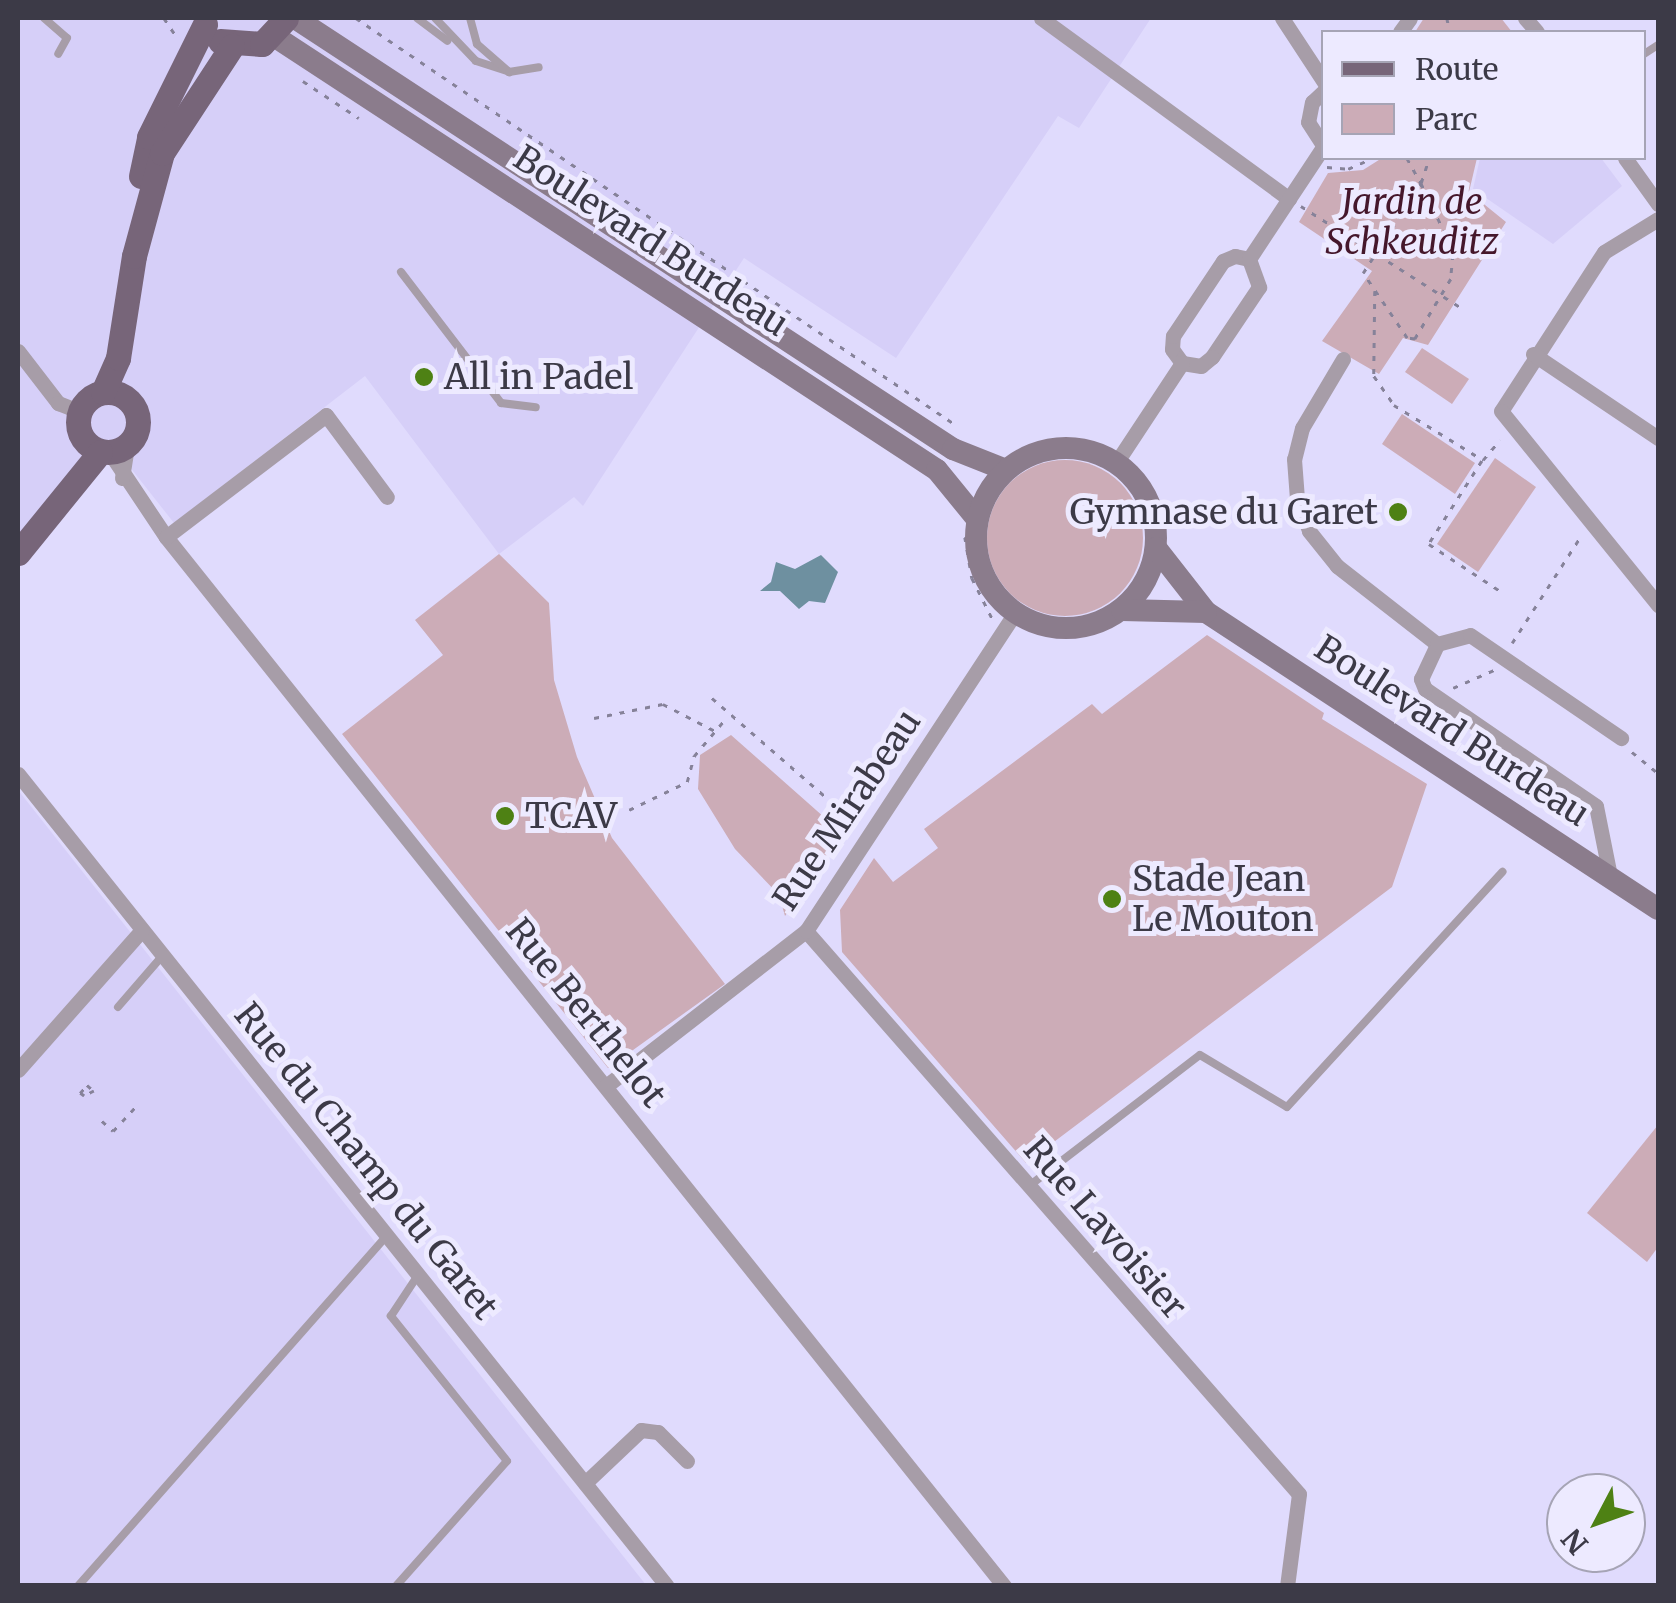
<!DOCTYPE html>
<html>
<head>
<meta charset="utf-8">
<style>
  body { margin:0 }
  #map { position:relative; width:1676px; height:1603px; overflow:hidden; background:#e0dbfd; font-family:Merriweather,serif }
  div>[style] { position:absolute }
  .built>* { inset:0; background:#d6cff8 }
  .green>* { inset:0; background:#ccacb7 }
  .round { border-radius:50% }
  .water>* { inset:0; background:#6e90a0 }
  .path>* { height:2.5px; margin-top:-1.25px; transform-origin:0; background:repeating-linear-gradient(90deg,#868299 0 5px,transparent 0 13px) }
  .service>* { height:8px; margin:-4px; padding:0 4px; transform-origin:4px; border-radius:4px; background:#a79da8 }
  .minor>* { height:15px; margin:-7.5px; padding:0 7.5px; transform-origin:7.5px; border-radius:7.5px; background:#a79da8 }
  .secondary>* { height:22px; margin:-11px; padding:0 11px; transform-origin:11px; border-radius:11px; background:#8b7c8c }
  .secondary>.ring { margin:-11px; padding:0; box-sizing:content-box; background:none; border:22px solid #8b7c8c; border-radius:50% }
  .primary>* { height:25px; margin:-12.5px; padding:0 12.5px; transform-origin:12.5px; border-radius:12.5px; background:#776579 }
  .primary>.ring { margin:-12.5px; padding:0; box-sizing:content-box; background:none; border:25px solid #776579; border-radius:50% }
  .dots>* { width:28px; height:28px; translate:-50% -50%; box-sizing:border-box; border:5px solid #edeaff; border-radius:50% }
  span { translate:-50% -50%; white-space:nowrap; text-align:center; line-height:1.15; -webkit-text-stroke:10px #edeaff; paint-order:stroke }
  .park-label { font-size:35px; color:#45172b; font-style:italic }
  .street-label { font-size:35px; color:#3c3a47 }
  .poi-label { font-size:35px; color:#3c3a47 }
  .left { translate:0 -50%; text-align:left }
  .right { translate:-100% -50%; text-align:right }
  .frame { position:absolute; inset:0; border:20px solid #3c3a47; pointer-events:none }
  .legend { position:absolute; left:1321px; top:30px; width:325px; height:130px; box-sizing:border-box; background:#edeaff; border:2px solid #a6a4b5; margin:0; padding:12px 18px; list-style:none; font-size:30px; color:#3c3a47 }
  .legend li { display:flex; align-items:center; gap:20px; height:50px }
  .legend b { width:50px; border:2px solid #a6a4b5 }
  .north { position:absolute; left:1546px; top:1473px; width:100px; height:100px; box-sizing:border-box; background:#edeaff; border:2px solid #a6a4b5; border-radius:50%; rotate:229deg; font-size:28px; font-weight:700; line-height:40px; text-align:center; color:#3c3a47 }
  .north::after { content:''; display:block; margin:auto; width:35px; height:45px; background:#4e8114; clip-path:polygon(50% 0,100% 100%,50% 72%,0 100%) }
</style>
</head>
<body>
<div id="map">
  <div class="built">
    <div style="clip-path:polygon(18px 18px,1151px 18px,1079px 128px,1058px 116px,896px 358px,744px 258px,583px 506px,574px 497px,499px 554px,365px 376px,174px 523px,118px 452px,18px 568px)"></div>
    <div style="clip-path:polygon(1480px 158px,1601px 158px,1622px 186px,1553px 244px,1473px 189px)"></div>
    <div style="clip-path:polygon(18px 790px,368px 1233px,646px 1585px,18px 1585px)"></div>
  </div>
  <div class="green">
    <div style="clip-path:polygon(1424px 18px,1501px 18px,1512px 32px,1415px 32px)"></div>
    <div style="clip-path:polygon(1382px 158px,1477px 158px,1469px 192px,1506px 222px,1428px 345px,1403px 338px,1379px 374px,1322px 341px,1372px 271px,1299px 222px,1328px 173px,1363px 170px)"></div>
    <div style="clip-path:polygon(1422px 348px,1469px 379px,1452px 404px,1405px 372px)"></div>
    <div style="clip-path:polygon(1402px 414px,1475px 463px,1455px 494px,1382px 444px)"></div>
    <div style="clip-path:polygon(1495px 458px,1536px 487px,1478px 572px,1437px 544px)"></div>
    <div class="round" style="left:987px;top:460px;width:156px;height:156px"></div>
    <div style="clip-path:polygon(499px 554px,549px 603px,554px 680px,577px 757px,612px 838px,725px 984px,608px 1068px,342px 734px,443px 655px,415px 620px)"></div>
    <div style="clip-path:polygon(1207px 635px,1324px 713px,1322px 719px,1427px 784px,1392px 887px,1026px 1163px,842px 952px,840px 910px,874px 858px,893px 882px,938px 848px,924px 829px,1092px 704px,1102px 714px)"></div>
    <div style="clip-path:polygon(731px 735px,842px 833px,785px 916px,779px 895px,735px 849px,698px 789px,700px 755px)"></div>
    <div style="clip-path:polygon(1658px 1125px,1658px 1247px,1647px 1262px,1587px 1213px)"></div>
  </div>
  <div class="water">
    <div style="clip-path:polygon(821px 555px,838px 572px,825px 603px,809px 601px,799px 609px,780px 591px,760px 591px,771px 582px,776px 562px,795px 569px)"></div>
  </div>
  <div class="path">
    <div style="left:164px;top:18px;width:22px;rotate:56deg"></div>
    <div style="left:356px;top:18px;width:721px;rotate:34.15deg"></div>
    <div style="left:1447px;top:18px;width:14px;rotate:78deg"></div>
    <div style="left:303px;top:81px;width:67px;rotate:33.5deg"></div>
    <div style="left:1407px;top:158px;width:29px;rotate:61deg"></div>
    <div style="left:1421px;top:183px;width:53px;rotate:64.4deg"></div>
    <div style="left:1444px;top:231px;width:26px;rotate:69deg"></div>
    <div style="left:1453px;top:255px;width:24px;rotate:95deg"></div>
    <div style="left:1451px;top:279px;width:70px;rotate:121deg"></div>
    <div style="left:1415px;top:339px;width:8px;rotate:-173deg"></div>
    <div style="left:1407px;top:338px;width:78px;rotate:-124.1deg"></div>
    <div style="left:1363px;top:273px;width:107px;rotate:-57.2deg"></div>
    <div style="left:1421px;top:183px;width:26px;rotate:-72deg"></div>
    <div style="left:1327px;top:167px;width:21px;rotate:5deg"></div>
    <div style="left:1348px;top:169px;width:27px;rotate:-24deg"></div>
    <div style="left:1301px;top:206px;width:188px;rotate:32.4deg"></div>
    <div style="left:1375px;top:291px;width:85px;rotate:90.7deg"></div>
    <div style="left:1374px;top:376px;width:35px;rotate:55deg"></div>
    <div style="left:1394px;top:405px;width:105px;rotate:31.7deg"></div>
    <div style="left:1483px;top:460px;width:26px;rotate:-50deg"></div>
    <div style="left:1482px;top:461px;width:98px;rotate:122.6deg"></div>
    <div style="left:1429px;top:544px;width:85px;rotate:33.5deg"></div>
    <div style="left:965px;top:537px;width:42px;rotate:80.3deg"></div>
    <div style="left:972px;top:578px;width:45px;rotate:63.4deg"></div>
    <div style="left:1512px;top:643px;width:127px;rotate:-57.2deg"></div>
    <div style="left:1453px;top:688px;width:45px;rotate:-23.7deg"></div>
    <div style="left:712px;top:698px;width:191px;rotate:41deg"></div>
    <div style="left:594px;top:718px;width:70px;rotate:-11.5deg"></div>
    <div style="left:663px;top:704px;width:59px;rotate:27.4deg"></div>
    <div style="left:1632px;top:752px;width:33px;rotate:39deg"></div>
    <div style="left:629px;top:810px;width:64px;rotate:-25.8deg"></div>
    <div style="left:687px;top:782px;width:27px;rotate:-75deg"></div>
    <div style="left:694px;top:756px;width:51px;rotate:-49.8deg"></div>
    <div style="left:87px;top:1085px;width:9px;rotate:41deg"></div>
    <div style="left:94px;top:1091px;width:11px;rotate:153deg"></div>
    <div style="left:84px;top:1096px;width:5px;rotate:-143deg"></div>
    <div style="left:80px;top:1093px;width:11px;rotate:-49deg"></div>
    <div style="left:102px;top:1121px;width:15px;rotate:42deg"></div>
    <div style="left:113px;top:1131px;width:34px;rotate:-47deg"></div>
  </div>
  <div class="service">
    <div style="left:44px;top:18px;width:30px;rotate:41deg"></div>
    <div style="left:67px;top:38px;width:18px;rotate:119deg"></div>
    <div style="left:417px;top:18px;width:38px;rotate:37deg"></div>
    <div style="left:435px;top:18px;width:59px;rotate:46.4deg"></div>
    <div style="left:476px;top:61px;width:35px;rotate:18deg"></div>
    <div style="left:470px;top:18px;width:27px;rotate:75deg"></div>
    <div style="left:477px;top:44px;width:43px;rotate:41.2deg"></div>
    <div style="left:509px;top:72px;width:30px;rotate:-9deg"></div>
    <div style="left:1644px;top:54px;width:17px;rotate:-33deg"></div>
    <div style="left:401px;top:272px;width:165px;rotate:52.6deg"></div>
    <div style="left:501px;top:403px;width:35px;rotate:7deg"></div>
    <div style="left:118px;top:1007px;width:69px;rotate:-49.1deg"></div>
    <div style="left:1029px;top:1186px;width:215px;rotate:-37.5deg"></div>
    <div style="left:1200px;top:1055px;width:101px;rotate:30.9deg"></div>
    <div style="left:1287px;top:1107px;width:319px;rotate:-47.5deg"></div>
    <div style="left:78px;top:1586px;width:467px;rotate:-48.6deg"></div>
    <div style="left:396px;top:1586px;width:167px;rotate:-48.4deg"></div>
    <div style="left:507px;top:1461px;width:186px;rotate:-128.7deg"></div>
    <div style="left:391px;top:1316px;width:49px;rotate:-56.6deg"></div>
  </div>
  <div class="minor">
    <div style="left:1041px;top:18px;width:307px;rotate:36.1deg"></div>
    <div style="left:1282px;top:18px;width:77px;rotate:56.7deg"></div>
    <div style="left:1525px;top:18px;width:18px;rotate:49deg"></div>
    <div style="left:1400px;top:32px;width:17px;rotate:-54deg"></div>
    <div style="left:1324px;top:91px;width:16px;rotate:137deg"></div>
    <div style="left:1312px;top:102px;width:20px;rotate:101deg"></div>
    <div style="left:1308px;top:122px;width:30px;rotate:57deg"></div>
    <div style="left:1625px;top:158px;width:57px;rotate:54.3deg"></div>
    <div style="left:1658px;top:219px;width:63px;rotate:148.6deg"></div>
    <div style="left:1604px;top:252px;width:189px;rotate:122.9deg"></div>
    <div style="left:1501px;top:411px;width:250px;rotate:51deg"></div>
    <div style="left:1235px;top:256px;width:14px;rotate:12deg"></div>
    <div style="left:1249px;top:259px;width:30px;rotate:70deg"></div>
    <div style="left:1259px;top:287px;width:84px;rotate:123.9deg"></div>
    <div style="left:1212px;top:357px;width:14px;rotate:141deg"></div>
    <div style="left:1201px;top:366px;width:19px;rotate:-171deg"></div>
    <div style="left:1182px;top:363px;width:17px;rotate:-126deg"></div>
    <div style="left:1172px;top:349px;width:13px;rotate:-86deg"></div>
    <div style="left:1173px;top:336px;width:90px;rotate:-56.3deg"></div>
    <div style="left:1223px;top:261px;width:13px;rotate:-23deg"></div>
    <div style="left:1249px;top:259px;width:134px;rotate:-56.5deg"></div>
    <div style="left:18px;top:351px;width:66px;rotate:52.4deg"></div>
    <div style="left:58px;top:403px;width:22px;rotate:21deg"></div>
    <div style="left:1533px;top:354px;width:151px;rotate:33.9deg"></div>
    <div style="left:1343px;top:359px;width:80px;rotate:120.7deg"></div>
    <div style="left:1302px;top:428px;width:32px;rotate:104deg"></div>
    <div style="left:1294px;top:459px;width:40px;rotate:85.7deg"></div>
    <div style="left:1297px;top:499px;width:34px;rotate:69deg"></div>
    <div style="left:1309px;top:531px;width:45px;rotate:51.3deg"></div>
    <div style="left:1337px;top:566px;width:127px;rotate:38deg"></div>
    <div style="left:110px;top:453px;width:101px;rotate:56.3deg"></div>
    <div style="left:166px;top:537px;width:1343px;rotate:51.38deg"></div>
    <div style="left:1116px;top:463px;width:120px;rotate:-56.6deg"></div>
    <div style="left:122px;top:478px;width:31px;rotate:-81deg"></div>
    <div style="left:166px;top:537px;width:201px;rotate:-37.3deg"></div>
    <div style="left:326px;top:415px;width:102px;rotate:53.4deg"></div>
    <div style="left:18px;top:774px;width:1039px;rotate:51.37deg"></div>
    <div style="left:1610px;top:876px;width:71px;rotate:-101.3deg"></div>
    <div style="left:1596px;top:806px;width:207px;rotate:-145.6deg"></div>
    <div style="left:1425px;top:689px;width:11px;rotate:-112deg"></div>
    <div style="left:1421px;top:679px;width:38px;rotate:-65deg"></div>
    <div style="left:1437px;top:644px;width:34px;rotate:-15deg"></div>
    <div style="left:1470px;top:635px;width:183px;rotate:34.3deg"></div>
    <div style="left:806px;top:931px;width:748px;rotate:48.79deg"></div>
    <div style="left:1299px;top:1494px;width:93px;rotate:97.4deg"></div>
    <div style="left:18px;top:1070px;width:187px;rotate:-48.5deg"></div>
    <div style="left:606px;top:1086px;width:253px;rotate:-37.8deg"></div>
    <div style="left:806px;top:931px;width:381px;rotate:-56.7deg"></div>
    <div style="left:585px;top:1483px;width:77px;rotate:-43.4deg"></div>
    <div style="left:641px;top:1430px;width:17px;rotate:7deg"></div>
    <div style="left:658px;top:1432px;width:41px;rotate:45deg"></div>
  </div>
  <div class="secondary">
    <div style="left:295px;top:18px;width:787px;rotate:33.23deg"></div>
    <div style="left:953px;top:449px;width:57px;rotate:21.6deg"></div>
    <div style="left:274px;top:36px;width:792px;rotate:33.21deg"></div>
    <div style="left:937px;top:470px;width:63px;rotate:50.8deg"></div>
    <div class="ring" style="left:976px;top:448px;width:158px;height:158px"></div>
    <div style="left:1156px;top:548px;width:81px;rotate:52deg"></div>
    <div style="left:1206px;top:612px;width:541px;rotate:33.31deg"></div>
    <div style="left:1122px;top:610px;width:84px;rotate:1.4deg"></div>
  </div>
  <div class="primary">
    <div style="left:220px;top:41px;width:42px;rotate:4.1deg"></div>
    <div style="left:262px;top:44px;width:35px;rotate:-47deg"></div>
    <div style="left:141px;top:176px;width:40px;rotate:-78deg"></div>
    <div style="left:149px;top:137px;width:126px;rotate:-63.6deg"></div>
    <div class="ring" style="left:78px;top:392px;width:35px;height:35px"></div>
    <div style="left:103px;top:392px;width:37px;rotate:-66deg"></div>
    <div style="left:118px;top:358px;width:103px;rotate:-81.1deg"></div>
    <div style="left:134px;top:256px;width:107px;rotate:-74.8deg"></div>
    <div style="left:162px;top:153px;width:128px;rotate:-56.8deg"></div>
    <div style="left:18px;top:553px;width:130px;rotate:-50.9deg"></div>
  </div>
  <div class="dots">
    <div style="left:424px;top:377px;background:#4e8114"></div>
    <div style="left:1398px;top:512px;background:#4e8114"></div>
    <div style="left:505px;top:816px;background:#4e8114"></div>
    <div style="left:1112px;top:899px;background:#4e8114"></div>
  </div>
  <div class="park-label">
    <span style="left:1412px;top:222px">Jardin de<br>Schkeuditz</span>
  </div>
  <div class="street-label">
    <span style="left:651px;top:241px;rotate:33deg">Boulevard Burdeau</span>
    <span style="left:1452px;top:731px;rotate:33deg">Boulevard Burdeau</span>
    <span style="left:847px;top:810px;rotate:-56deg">Rue Mirabeau</span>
    <span style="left:586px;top:1013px;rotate:51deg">Rue Berthelot</span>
    <span style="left:366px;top:1161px;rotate:51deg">Rue du Champ du Garet</span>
    <span style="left:1105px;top:1228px;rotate:49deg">Rue Lavoisier</span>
  </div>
  <div class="poi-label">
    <span class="left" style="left:444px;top:377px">All in Padel</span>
    <span class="right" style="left:1378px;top:512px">Gymnase du Garet</span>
    <span class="left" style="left:525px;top:816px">TCAV</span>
    <span class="left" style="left:1132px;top:899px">Stade Jean<br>Le Mouton</span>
  </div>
  <div class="frame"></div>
  <ul class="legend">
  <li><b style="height:12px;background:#776579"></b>Route</li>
  <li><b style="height:28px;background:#ccacb7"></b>Parc</li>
  </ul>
  <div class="north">N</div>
</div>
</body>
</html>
